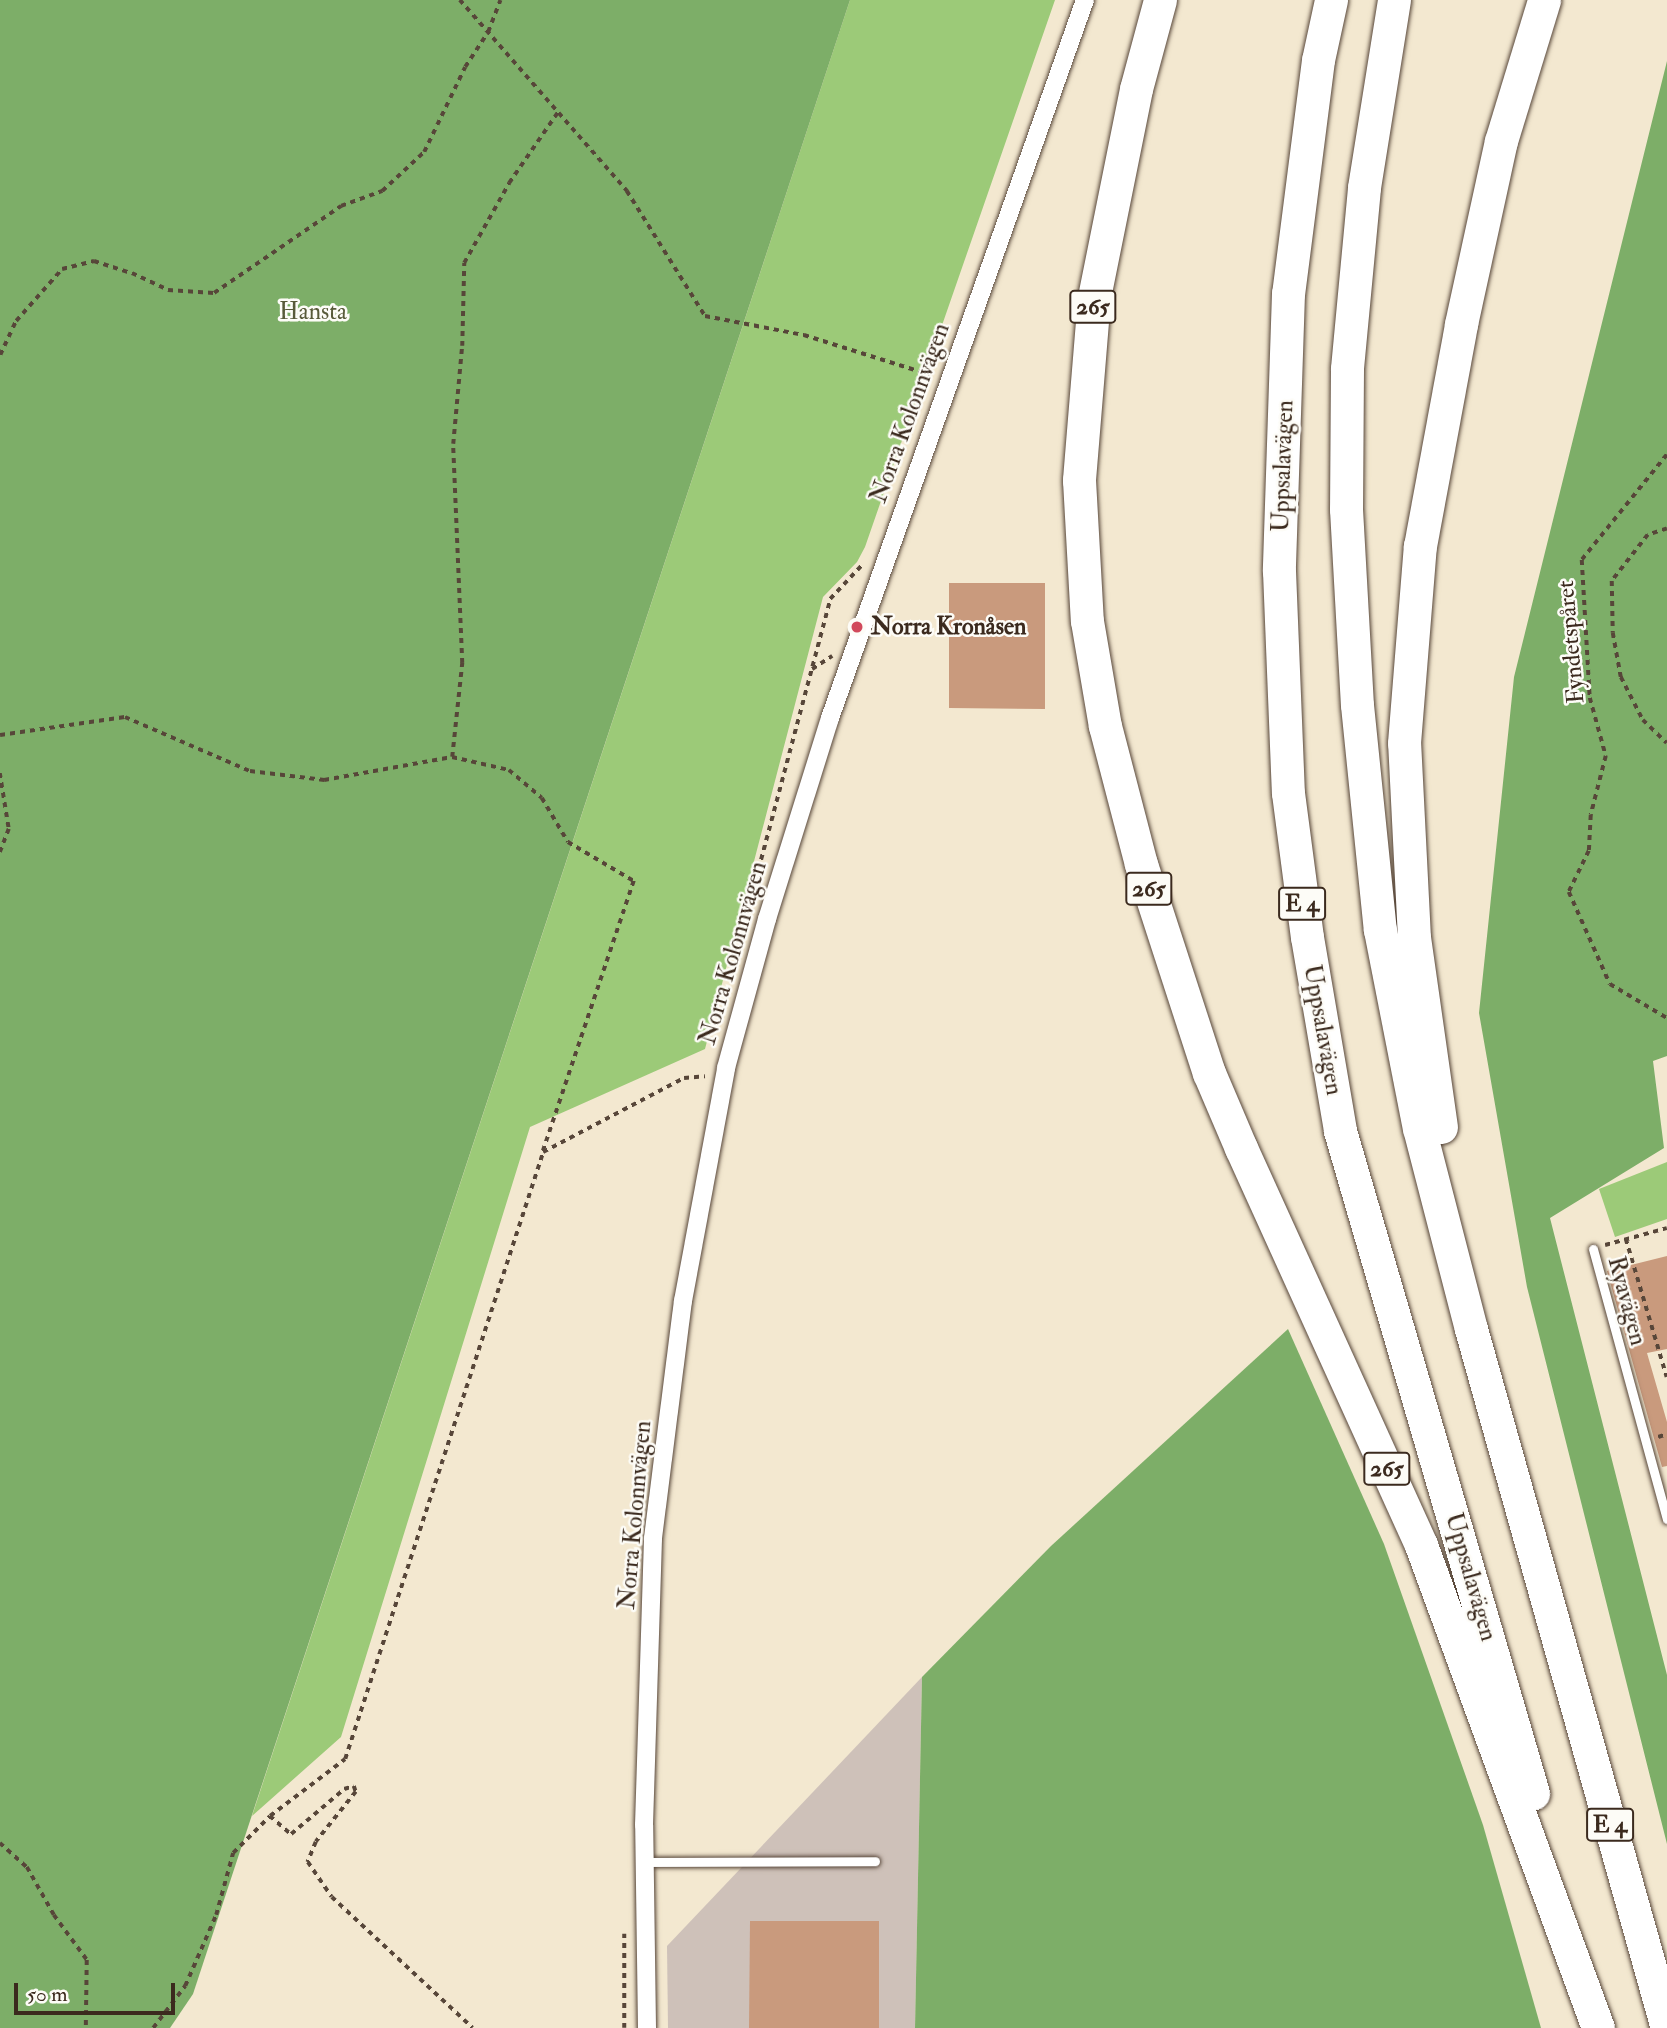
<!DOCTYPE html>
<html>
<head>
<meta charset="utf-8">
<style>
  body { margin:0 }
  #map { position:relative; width:1667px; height:2028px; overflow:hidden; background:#f3e8d0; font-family:"IM FELL Double Pica",serif }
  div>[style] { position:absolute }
  .industrial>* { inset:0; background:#cec1b9 }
  .green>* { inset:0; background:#9cca78 }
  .forest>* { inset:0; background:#7dae68 }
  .building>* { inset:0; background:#c99a7d }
  .path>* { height:3.5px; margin-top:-1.75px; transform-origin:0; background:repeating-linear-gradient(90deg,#574639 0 5px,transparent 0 10px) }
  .roads { filter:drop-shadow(0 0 2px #574639) drop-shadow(0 0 2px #574639) }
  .service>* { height:9px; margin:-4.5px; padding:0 4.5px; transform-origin:4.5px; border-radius:4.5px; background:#fff }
  .minor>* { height:18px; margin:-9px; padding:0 9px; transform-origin:9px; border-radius:9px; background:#fff }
  .motorway>* { height:33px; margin:-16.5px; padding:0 16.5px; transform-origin:16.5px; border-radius:16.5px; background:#fff }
  .dots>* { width:19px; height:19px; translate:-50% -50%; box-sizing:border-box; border:4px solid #fdfcf7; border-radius:50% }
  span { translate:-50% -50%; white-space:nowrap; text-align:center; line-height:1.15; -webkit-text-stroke:5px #fdfcf7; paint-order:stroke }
  .shield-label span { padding:2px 5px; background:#fdfcf7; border:2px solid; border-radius:5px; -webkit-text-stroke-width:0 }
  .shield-label { font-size:23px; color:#3b2a1e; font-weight:700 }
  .park-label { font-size:24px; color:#585a39 }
  .street-label { font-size:24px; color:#3b2a1e }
  .poi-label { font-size:24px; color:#3b2a1e; font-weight:700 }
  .left { translate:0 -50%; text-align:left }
  .scale { position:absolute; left:14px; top:1983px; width:161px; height:32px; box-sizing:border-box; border:4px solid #3b2a1e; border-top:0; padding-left:9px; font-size:21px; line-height:24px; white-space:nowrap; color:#3b2a1e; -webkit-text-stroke:5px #fdfcf7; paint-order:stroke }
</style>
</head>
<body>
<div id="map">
  <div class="industrial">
    <div style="clip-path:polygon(922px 1677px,915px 2028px,668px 2028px,667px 1946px)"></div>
  </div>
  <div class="green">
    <div style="clip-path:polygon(850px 0,1055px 0,865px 547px,857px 562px,823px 597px,705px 1049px,530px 1127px,341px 1737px,252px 1816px)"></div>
    <div style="clip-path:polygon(1667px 1162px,1667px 1219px,1615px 1237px,1599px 1189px)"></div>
  </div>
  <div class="forest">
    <div style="clip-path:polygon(0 0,850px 0,193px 1994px,170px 2028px,0 2028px)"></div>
    <div style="clip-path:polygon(1667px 61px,1667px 1056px,1653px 1061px,1664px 1148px,1550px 1218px,1667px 1675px,1667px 1844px,1527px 1287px,1479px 1013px,1514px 677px)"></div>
    <div style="clip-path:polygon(1288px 1329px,1384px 1544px,1483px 1825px,1541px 2028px,915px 2028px,922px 1677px,1051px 1546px)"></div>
  </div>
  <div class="building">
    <div style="clip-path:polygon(949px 583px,1045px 583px,1045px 709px,949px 708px)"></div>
    <div style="clip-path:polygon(1667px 1256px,1667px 1349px,1647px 1353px,1667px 1422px,1667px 1466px,1662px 1467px,1607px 1271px)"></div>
    <div style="clip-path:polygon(750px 1921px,879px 1921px,879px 2028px,749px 2028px)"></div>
  </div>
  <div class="path">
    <div style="left:460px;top:0;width:254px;rotate:48.8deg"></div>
    <div style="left:627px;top:191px;width:147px;rotate:58deg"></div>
    <div style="left:705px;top:316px;width:101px;rotate:10.9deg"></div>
    <div style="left:804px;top:335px;width:133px;rotate:17.5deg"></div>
    <div style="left:0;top:355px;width:38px;rotate:-65deg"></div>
    <div style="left:16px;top:321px;width:69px;rotate:-48.5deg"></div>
    <div style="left:62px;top:269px;width:33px;rotate:-14deg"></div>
    <div style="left:94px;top:261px;width:40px;rotate:18deg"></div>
    <div style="left:132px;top:273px;width:40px;rotate:25deg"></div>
    <div style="left:168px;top:290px;width:46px;rotate:3.7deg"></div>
    <div style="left:214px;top:293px;width:154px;rotate:-34.4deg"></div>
    <div style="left:341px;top:206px;width:44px;rotate:-20.1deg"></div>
    <div style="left:382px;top:191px;width:57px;rotate:-42.9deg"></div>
    <div style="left:424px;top:152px;width:94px;rotate:-64.2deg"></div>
    <div style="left:465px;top:67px;width:42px;rotate:-56.7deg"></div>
    <div style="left:488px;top:32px;width:34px;rotate:-69deg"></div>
    <div style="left:1667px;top:455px;width:135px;rotate:129deg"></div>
    <div style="left:1582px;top:560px;width:138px;rotate:86.7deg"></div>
    <div style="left:1590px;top:698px;width:60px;rotate:74.6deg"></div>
    <div style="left:1606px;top:756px;width:61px;rotate:104.3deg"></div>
    <div style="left:1591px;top:815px;width:36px;rotate:93deg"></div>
    <div style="left:1589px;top:851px;width:46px;rotate:116deg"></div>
    <div style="left:1569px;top:892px;width:101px;rotate:66deg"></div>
    <div style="left:1610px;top:984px;width:66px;rotate:30.8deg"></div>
    <div style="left:1667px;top:529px;width:20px;rotate:162deg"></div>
    <div style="left:1648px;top:535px;width:58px;rotate:128deg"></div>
    <div style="left:1612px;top:581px;width:52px;rotate:88.9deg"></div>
    <div style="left:1613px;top:633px;width:45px;rotate:79.7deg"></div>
    <div style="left:1621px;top:677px;width:48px;rotate:62.9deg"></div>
    <div style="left:1643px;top:720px;width:33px;rotate:44deg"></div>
    <div style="left:812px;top:669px;width:24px;rotate:-33deg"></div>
    <div style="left:0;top:735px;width:126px;rotate:-8.2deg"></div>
    <div style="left:125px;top:717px;width:136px;rotate:23.4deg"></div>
    <div style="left:250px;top:771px;width:75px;rotate:6.9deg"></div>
    <div style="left:324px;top:780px;width:130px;rotate:-10.2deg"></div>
    <div style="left:452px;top:757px;width:58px;rotate:12.8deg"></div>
    <div style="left:509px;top:770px;width:43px;rotate:40.3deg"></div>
    <div style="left:542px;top:798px;width:51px;rotate:59.4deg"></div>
    <div style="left:568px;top:842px;width:77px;rotate:30.6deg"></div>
    <div style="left:634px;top:881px;width:285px;rotate:108.6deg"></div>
    <div style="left:452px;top:757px;width:95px;rotate:-83.9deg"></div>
    <div style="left:462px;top:663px;width:219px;rotate:-92.4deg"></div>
    <div style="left:453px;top:444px;width:98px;rotate:-84.8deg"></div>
    <div style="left:462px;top:346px;width:83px;rotate:-88.6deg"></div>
    <div style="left:464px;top:263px;width:92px;rotate:-60.6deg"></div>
    <div style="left:509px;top:183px;width:86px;rotate:-55.4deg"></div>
    <div style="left:0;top:773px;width:57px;rotate:80.9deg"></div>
    <div style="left:9px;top:829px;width:25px;rotate:111deg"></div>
    <div style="left:748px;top:908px;width:320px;rotate:-75.1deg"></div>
    <div style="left:830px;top:599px;width:47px;rotate:-46.7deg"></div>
    <div style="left:1626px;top:1239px;width:144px;rotate:73.5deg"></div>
    <div style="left:1605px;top:1245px;width:64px;rotate:-15.3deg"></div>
    <div style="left:1658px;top:1437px;width:9px;rotate:-18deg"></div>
    <div style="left:270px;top:1816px;width:28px;rotate:41deg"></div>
    <div style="left:291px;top:1834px;width:70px;rotate:-40.3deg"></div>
    <div style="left:344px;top:1789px;width:10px;rotate:-17deg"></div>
    <div style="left:354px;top:1786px;width:6px;rotate:72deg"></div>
    <div style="left:356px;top:1792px;width:64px;rotate:128.7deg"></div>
    <div style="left:316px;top:1842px;width:22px;rotate:112deg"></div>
    <div style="left:308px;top:1862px;width:42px;rotate:55.6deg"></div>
    <div style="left:332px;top:1897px;width:192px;rotate:42.9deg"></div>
    <div style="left:0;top:1843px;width:36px;rotate:42deg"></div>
    <div style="left:27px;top:1867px;width:55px;rotate:60.6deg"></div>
    <div style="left:54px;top:1915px;width:56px;rotate:53.7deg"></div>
    <div style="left:87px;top:1960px;width:68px;rotate:90.8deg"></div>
    <div style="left:153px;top:2028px;width:53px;rotate:-52.7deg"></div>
    <div style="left:185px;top:1986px;width:77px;rotate:-66.4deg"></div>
    <div style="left:216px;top:1915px;width:64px;rotate:-74.7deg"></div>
    <div style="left:233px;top:1853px;width:52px;rotate:-45deg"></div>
    <div style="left:270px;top:1816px;width:94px;rotate:-37.2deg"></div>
    <div style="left:345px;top:1759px;width:638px;rotate:-71.93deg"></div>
    <div style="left:543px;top:1152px;width:159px;rotate:-27.7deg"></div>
    <div style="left:684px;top:1078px;width:21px;rotate:-5deg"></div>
    <div style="left:624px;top:2028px;width:94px;rotate:-90deg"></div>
  </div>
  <div class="roads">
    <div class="service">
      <div style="left:1593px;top:1249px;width:280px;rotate:74.7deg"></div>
      <div style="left:645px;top:1862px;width:230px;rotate:-0.2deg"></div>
    </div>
    <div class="minor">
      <div style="left:647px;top:2028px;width:203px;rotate:-90.8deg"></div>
      <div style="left:644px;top:1825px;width:287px;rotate:-88.2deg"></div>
      <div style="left:653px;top:1538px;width:239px;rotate:-82.8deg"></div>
      <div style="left:683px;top:1301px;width:237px;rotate:-79.5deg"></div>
      <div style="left:726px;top:1068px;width:155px;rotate:-74.6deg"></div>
      <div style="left:767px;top:919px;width:211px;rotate:-72.6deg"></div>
      <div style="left:830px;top:718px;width:762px;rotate:-70.45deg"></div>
    </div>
    <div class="motorway">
      <div style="left:1160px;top:0;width:92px;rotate:105.1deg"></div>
      <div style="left:1136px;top:89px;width:212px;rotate:101.4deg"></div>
      <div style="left:1094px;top:297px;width:184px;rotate:94.7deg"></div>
      <div style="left:1079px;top:480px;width:141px;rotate:86.8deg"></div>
      <div style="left:1087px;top:621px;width:107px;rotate:80.3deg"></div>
      <div style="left:1105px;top:726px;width:143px;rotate:75.4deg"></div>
      <div style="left:1141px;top:864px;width:220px;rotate:72deg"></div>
      <div style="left:1209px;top:1073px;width:82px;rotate:66.9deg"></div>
      <div style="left:1241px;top:1148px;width:436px;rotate:65.6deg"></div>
      <div style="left:1421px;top:1545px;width:514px;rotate:69.87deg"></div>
      <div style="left:1331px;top:0;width:61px;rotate:102.2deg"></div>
      <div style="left:1318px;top:60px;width:235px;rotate:97.3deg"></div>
      <div style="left:1288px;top:293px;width:278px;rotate:91.9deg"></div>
      <div style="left:1279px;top:571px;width:222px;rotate:87.7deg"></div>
      <div style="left:1288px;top:793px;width:145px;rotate:82.5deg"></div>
      <div style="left:1307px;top:937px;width:197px;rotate:80.3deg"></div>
      <div style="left:1340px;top:1131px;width:690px;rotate:73.75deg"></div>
      <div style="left:1394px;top:0;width:190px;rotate:99.1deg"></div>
      <div style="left:1364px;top:188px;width:182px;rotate:95.4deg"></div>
      <div style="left:1347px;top:369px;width:140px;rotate:90.4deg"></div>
      <div style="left:1346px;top:509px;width:196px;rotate:86.8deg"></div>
      <div style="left:1357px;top:705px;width:226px;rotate:84.2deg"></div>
      <div style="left:1380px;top:930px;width:202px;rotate:78.9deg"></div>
      <div style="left:1419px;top:1128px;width:208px;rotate:75.5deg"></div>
      <div style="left:1471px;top:1329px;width:726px;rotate:74.34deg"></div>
      <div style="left:1441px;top:1127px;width:191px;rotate:-98.1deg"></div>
      <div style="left:1414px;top:938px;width:195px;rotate:-92.9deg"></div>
      <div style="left:1404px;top:743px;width:198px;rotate:-85.4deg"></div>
      <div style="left:1420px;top:546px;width:226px;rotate:-79.5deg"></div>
      <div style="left:1461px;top:324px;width:187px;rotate:-77.7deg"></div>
      <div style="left:1501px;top:141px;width:147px;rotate:-73deg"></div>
    </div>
  </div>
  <div class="dots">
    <div style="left:857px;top:627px;background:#d1495b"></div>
  </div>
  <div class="shield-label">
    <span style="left:1093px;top:307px">265</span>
    <span style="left:1149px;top:889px">265</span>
    <span style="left:1302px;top:904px">E 4</span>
    <span style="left:1387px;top:1469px">265</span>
    <span style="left:1610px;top:1825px">E 4</span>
  </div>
  <div class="park-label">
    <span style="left:313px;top:312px">Hansta</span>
  </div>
  <div class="street-label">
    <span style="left:910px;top:413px;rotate:-70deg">Norra Kolonnvägen</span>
    <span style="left:1283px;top:466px;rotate:-88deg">Uppsalavägen</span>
    <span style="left:1571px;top:642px;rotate:-95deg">Fyndetspåret</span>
    <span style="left:733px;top:953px;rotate:-74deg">Norra Kolonnvägen</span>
    <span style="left:1323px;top:1030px;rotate:80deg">Uppsalavägen</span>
    <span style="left:1627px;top:1301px;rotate:75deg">Ryavägen</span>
    <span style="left:635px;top:1515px;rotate:-85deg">Norra Kolonnvägen</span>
    <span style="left:1471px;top:1577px;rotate:74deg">Uppsalavägen</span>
  </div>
  <div class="poi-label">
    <span class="left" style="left:871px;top:627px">Norra Kronåsen</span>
  </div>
  <div class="scale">50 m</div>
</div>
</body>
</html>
